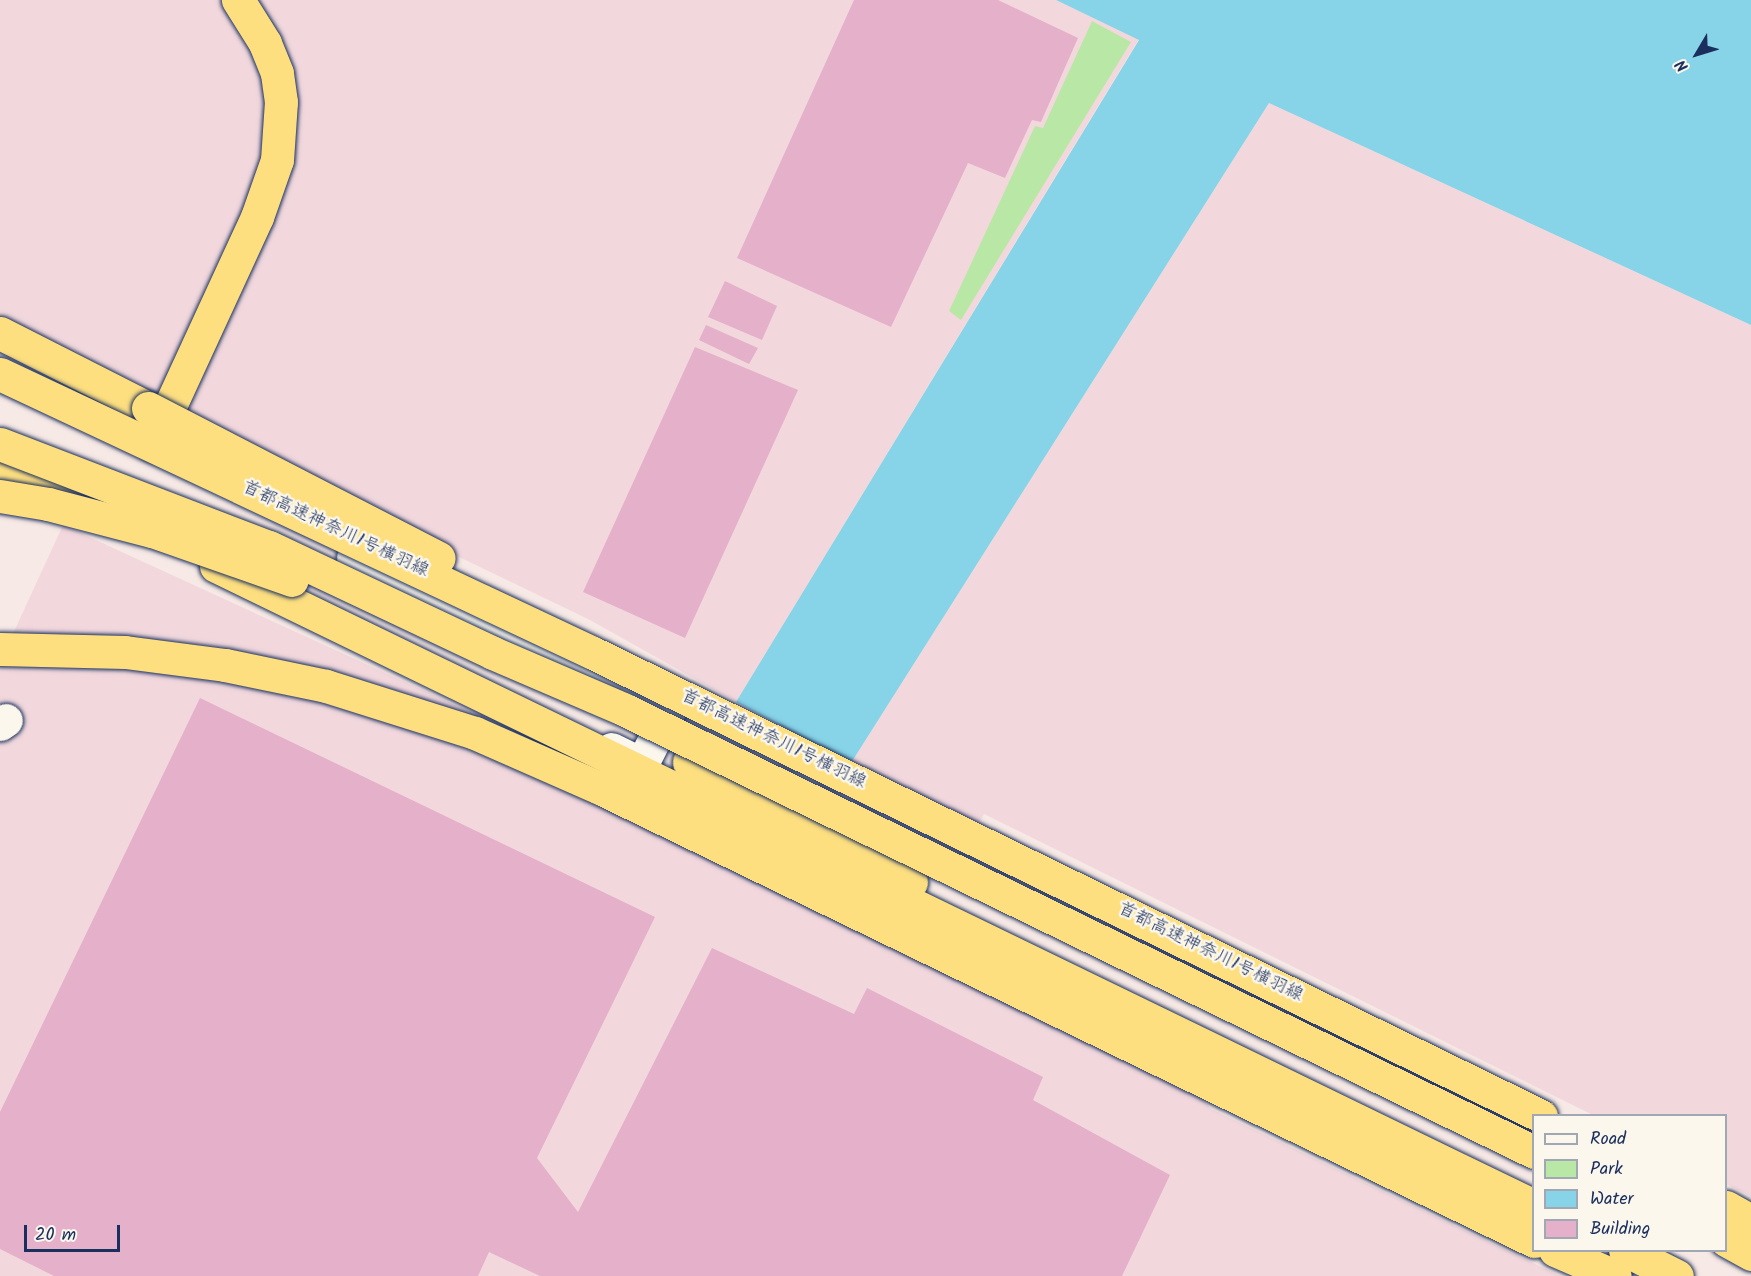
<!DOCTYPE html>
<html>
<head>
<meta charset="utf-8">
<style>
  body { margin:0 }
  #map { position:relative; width:1751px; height:1276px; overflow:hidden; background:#f7e9e5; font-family:Kalam,"Klee One",sans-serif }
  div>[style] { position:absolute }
  .built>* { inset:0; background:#f2d8dd }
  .green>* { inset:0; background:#b9e8a6 }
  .water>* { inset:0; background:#87d3e7 }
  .building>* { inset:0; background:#e5b0c9 }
  .roads { filter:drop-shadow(0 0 2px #1b2f5e) drop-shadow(0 0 2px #1b2f5e) }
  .minor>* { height:33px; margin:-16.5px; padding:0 16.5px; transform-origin:16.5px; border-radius:16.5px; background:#fbf7ec }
  .highway>* { height:33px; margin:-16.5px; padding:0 16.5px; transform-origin:16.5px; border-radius:16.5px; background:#fddf80 }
  .bridges { filter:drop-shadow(0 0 2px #1b2f5e) drop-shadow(0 0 2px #1b2f5e) }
  .highway-bridge>* { height:33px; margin:-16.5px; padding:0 16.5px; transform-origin:16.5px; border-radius:16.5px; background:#fddf80 }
  span { translate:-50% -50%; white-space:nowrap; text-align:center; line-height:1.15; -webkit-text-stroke:5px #fbf7ec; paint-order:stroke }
  .street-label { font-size:18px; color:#1b2f5e }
  .legend { position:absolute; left:1532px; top:1114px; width:195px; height:138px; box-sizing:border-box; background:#fbf7ec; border:2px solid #a1a7b3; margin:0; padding:8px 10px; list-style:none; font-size:18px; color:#1b2f5e }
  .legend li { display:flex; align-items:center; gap:12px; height:30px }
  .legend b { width:30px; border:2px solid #a1a7b3 }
  .north { position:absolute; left:1667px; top:24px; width:60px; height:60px; -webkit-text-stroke:4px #fbf7ec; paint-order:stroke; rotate:232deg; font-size:16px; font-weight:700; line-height:24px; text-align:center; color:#1b2f5e }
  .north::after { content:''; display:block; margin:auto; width:21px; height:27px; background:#1b2f5e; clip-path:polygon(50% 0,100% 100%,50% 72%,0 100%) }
  .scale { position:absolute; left:24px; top:1225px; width:96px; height:27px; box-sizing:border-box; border:3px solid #1b2f5e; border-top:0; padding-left:8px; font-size:18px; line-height:21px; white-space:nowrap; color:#1b2f5e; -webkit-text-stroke:4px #fbf7ec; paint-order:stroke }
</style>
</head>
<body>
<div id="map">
  <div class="built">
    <div style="clip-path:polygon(0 0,1056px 0,1139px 39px,736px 702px,590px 620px,0 336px)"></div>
    <div style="clip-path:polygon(1269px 103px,1751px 325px,1751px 1196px,1726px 1184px,1726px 1116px,1593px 1115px,984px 814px,979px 823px,851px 763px)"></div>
    <div style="clip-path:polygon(63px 525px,466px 710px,1155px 1047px,1211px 1109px,1560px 1276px,0 1276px,0 662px)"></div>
  </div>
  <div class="green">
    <div style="clip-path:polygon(1092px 21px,1131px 42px,961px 320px,949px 311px,1035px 126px,1043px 128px)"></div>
  </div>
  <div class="water">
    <div style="clip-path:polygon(1056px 0,1751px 0,1751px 325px,1269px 103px,851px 763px,736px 702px,1139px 40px)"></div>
  </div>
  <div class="building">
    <div style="clip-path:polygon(854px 0,998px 0,1078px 38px,1041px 122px,1032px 120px,1005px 178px,968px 163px,891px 327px,737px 258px)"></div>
    <div style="clip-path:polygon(725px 281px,777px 306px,762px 340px,708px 317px)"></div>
    <div style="clip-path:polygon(706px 325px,758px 348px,749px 364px,699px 340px)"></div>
    <div style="clip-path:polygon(695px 347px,798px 390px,685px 638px,583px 592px)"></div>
    <div style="clip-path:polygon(200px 698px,655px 917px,537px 1158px,578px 1212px,712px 948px,854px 1014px,867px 988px,1043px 1077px,1033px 1100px,1170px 1175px,1122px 1276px,540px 1276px,489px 1252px,478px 1276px,54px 1276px,0 1249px,0 1112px)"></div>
  </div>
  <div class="roads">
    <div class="minor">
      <div style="left:353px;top:558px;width:351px;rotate:25.7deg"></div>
      <div style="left:669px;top:710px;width:60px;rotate:116.6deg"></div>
      <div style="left:642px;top:764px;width:34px;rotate:-154deg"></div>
      <div style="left:0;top:724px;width:7px;rotate:-34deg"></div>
    </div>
    <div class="highway">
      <div style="left:0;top:333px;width:166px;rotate:26.9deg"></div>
      <div style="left:153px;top:443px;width:249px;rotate:-65.3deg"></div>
      <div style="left:257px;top:217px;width:60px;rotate:-70.7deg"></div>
      <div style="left:277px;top:160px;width:58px;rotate:-86.1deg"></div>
      <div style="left:281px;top:102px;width:29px;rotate:-98deg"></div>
      <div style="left:277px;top:73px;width:32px;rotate:-112deg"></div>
      <div style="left:265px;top:43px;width:51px;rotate:-122.1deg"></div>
      <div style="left:0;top:465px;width:96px;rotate:25.2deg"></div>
      <div style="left:216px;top:566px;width:1465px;rotate:25.9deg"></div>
      <div style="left:0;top:649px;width:125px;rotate:1.4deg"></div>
      <div style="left:125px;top:652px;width:101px;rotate:7.4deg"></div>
      <div style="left:225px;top:665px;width:103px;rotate:11.7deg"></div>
      <div style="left:326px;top:686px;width:156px;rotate:17.5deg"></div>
      <div style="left:475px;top:733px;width:139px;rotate:23.8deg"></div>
      <div style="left:602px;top:789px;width:1036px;rotate:25.87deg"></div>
      <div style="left:689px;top:762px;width:119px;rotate:26.6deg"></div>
      <div style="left:795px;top:815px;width:134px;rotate:30deg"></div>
      <div style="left:1726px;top:1207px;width:29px;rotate:29deg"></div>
      <div style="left:1726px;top:1240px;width:29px;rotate:29deg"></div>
      <div style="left:1555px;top:1250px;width:65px;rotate:23.4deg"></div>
      <div style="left:1625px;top:1250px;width:58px;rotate:26.6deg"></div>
    </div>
  </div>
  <div class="bridges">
    <div class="highway-bridge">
      <div style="left:0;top:374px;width:655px;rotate:25.2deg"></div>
      <div style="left:593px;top:653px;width:1055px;rotate:26.03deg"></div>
      <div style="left:148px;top:408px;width:327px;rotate:27.3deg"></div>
      <div style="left:0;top:444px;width:288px;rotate:21deg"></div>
      <div style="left:269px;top:547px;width:248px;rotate:25.3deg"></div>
      <div style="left:493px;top:653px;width:142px;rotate:23.3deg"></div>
      <div style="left:623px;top:709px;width:1013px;rotate:25.93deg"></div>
      <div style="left:0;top:496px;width:49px;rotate:9.5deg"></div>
      <div style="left:48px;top:504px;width:107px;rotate:14.6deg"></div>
      <div style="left:152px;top:531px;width:148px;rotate:19.3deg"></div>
    </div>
  </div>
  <div class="street-label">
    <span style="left:335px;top:530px;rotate:25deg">首都高速神奈川1号横羽線</span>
    <span style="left:773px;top:740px;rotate:26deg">首都高速神奈川1号横羽線</span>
    <span style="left:1210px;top:953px;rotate:26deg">首都高速神奈川1号横羽線</span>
  </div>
  <ul class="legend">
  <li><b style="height:8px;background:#fbf7ec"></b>Road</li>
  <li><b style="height:16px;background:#b9e8a6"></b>Park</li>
  <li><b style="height:16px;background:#87d3e7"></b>Water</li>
  <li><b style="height:16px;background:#e5b0c9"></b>Building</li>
  </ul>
  <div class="north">N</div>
  <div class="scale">20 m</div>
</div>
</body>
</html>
